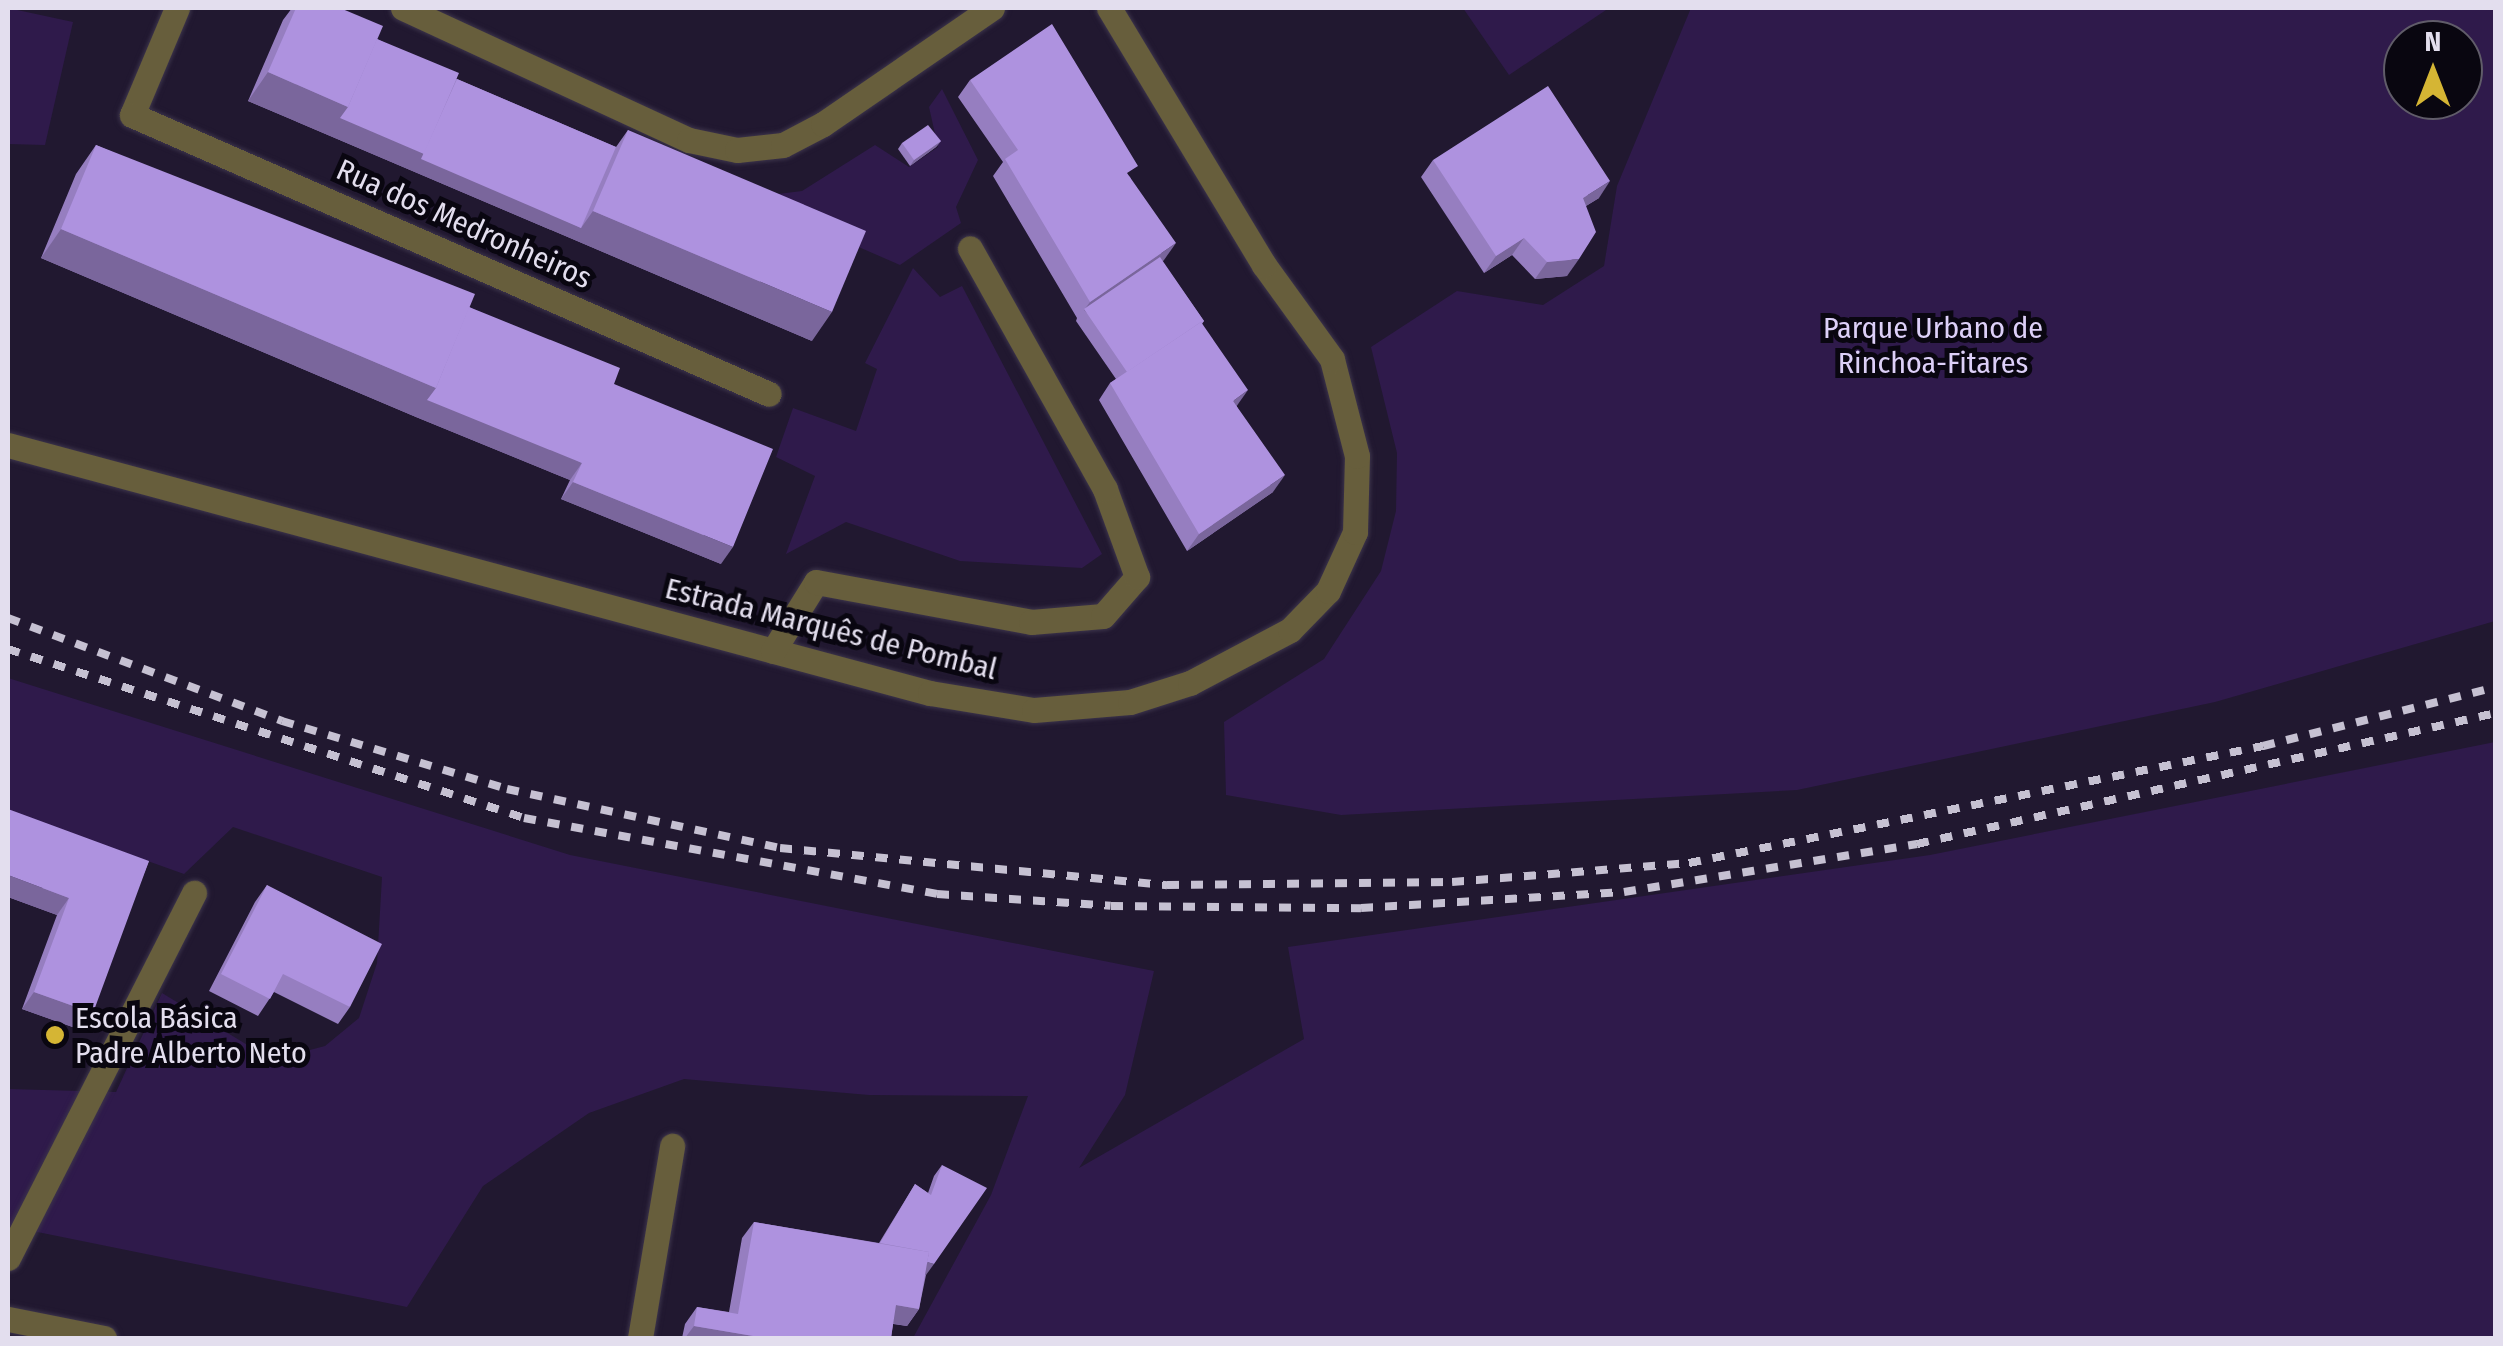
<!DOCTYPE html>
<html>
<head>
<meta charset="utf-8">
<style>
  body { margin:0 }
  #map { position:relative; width:2503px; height:1346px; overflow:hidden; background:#211830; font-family:"Fira Sans Condensed",sans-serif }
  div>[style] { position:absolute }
  .green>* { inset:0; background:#2f1a4b }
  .roads { filter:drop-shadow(0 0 2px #3c344b) drop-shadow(0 0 2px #3c344b) }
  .minor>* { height:25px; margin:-12.5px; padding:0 12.5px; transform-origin:12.5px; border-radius:12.5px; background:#675e3c }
  .rail>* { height:8px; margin-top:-4px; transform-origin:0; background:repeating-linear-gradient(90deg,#c6c1d2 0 12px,transparent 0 24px) }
  .wall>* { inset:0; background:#967ec0 }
  .shaded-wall>* { inset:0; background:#7a669c }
  .building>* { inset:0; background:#ae92df }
  .dots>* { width:28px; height:28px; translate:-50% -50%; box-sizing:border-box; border:5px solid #090610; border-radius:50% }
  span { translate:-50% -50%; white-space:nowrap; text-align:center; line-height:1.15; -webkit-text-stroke:10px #090610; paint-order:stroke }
  .street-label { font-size:30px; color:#e3deee }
  .park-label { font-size:30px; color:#ddd0f8 }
  .poi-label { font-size:30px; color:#e3deee }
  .left { translate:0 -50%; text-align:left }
  .frame { position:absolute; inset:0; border:10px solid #e3deee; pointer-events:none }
  .north { position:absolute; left:2383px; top:20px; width:100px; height:100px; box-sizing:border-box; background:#090610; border:2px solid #605c69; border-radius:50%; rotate:0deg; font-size:28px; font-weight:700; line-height:40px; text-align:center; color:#e3deee }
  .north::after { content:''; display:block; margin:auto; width:35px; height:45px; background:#d5b534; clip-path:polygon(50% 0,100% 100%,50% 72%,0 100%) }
</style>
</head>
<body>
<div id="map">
  <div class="green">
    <div style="clip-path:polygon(8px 8px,73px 22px,45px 145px,8px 144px)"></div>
    <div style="clip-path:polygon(1463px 8px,1609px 8px,1509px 75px)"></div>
    <div style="clip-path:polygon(evenodd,1691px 8px,2495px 8px,2495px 621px,2215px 702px,1797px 790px,1341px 815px,1226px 795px,1224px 722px,1324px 659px,1381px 571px,1396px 511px,1397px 453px,1371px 347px,1457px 291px,1543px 305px,1604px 266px,1617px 186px,1691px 8px,2403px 40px,2463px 40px,2463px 100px,2403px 100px,2403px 40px)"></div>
    <div style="clip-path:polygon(942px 89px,978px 160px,956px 207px,961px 223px,900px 265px,746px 198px,802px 191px,875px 145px,909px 167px,938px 147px,929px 107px)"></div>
    <div style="clip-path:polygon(913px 268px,940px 297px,962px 286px,1102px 554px,1082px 568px,960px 561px,846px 522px,786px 554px,815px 476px,776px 457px,793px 408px,856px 431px,877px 369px,865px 363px)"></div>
    <div style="clip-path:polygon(8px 678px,570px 855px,1154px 971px,1125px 1095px,1079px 1168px,1304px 1039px,1288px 947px,1930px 855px,2495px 742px,2495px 1338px,913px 1338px,991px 1195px,1028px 1096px,869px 1095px,684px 1079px,589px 1113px,483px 1186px,407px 1307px,8px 1226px,8px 1089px,116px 1092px,162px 993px,272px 1060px,325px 1046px,359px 1018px,377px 963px,382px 877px,233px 827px,184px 874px,8px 811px)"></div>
  </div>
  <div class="roads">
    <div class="minor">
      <div style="left:177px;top:8px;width:116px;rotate:112.8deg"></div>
      <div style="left:132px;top:115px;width:695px;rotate:23.65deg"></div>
      <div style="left:403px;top:8px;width:315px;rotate:24.8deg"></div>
      <div style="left:689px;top:140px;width:49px;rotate:11.8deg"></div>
      <div style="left:737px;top:150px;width:46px;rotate:-6.2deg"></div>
      <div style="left:783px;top:145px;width:45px;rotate:-27.7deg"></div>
      <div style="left:823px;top:124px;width:205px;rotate:-34.5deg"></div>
      <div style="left:8px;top:445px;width:955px;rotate:15.06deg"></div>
      <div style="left:930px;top:693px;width:105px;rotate:9.3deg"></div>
      <div style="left:1034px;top:710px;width:96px;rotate:-4.8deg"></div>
      <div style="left:1130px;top:702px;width:63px;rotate:-17.6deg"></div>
      <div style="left:1190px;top:683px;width:113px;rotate:-27.9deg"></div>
      <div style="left:1290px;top:630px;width:54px;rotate:-45.7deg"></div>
      <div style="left:1328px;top:591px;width:65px;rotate:-65.4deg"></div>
      <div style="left:1355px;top:532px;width:76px;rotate:-88.5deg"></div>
      <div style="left:1357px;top:456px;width:100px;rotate:-104.5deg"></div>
      <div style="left:1332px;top:359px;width:116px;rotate:-125.9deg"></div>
      <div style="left:1264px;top:265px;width:300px;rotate:-121.1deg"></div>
      <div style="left:773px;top:651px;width:81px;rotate:-58.1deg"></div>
      <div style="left:816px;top:582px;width:219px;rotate:10.5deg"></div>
      <div style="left:1031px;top:622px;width:72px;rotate:-4.8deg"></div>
      <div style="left:1103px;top:616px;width:52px;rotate:-48.9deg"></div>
      <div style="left:1137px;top:577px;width:94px;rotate:-110deg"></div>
      <div style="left:1105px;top:489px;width:276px;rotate:-119.3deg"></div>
      <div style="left:8px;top:1258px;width:410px;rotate:-63deg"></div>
      <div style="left:8px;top:1319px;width:98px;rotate:11.2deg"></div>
      <div style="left:640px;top:1338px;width:195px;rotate:-80.5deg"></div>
    </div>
  </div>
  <div class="rail">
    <div style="left:8px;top:618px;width:293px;rotate:20.6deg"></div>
    <div style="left:282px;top:721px;width:235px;rotate:16.8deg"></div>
    <div style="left:507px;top:789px;width:279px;rotate:12.2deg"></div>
    <div style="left:780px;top:848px;width:389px;rotate:5.5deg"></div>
    <div style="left:1167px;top:885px;width:285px;rotate:-0.6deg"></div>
    <div style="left:1452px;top:882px;width:238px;rotate:-4.6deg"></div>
    <div style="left:1689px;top:863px;width:586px;rotate:-11.52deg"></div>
    <div style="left:2263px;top:746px;width:240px;rotate:-14.2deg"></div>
    <div style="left:8px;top:649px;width:543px;rotate:18.13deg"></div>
    <div style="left:524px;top:818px;width:420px;rotate:10.4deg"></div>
    <div style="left:937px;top:894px;width:174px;rotate:3.9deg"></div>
    <div style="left:1111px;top:906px;width:250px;rotate:0.5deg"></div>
    <div style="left:1361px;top:908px;width:263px;rotate:-3.5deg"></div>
    <div style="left:1624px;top:892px;width:297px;rotate:-9.3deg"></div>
    <div style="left:1917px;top:844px;width:594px;rotate:-12.75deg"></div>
  </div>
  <div class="wall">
    <div style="clip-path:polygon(292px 8px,340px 8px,377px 39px,457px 79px,616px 147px,628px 130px,812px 341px,248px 101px,283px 20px)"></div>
    <div style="clip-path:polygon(970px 80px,1130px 177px,1164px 260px,1162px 261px,1204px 321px,1202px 324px,1273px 492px,1187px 551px,1099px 400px,1110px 383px,1116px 379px,1076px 321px,1077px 318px,993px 176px,1003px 162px,958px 97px)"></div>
    <div style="clip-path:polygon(941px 141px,936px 147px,910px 166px,898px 149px,902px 143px)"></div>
    <div style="clip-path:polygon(96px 145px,469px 307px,614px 384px,721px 564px,561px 499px,570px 480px,416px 417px,41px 258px,76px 174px)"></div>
    <div style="clip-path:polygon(1433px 160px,1599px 198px,1586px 206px,1567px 276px,1535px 279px,1512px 255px,1484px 273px,1421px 177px)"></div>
    <div style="clip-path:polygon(149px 861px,81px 1030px,22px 1009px,57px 915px,8px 897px)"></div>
    <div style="clip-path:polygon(267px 885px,350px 1007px,338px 1024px,274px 992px,258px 1016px,209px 991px,255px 902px)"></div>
    <div style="clip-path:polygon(942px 1165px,926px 1275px,919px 1309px,907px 1326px,893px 1324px,891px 1338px,682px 1338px,685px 1324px,697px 1307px,729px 1312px,742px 1238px,754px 1222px,879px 1243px,915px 1184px,928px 1193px,934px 1176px)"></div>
  </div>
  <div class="shaded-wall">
    <div style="clip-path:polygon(268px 72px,348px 107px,424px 154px,581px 228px,593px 211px,832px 312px,812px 341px,248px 101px)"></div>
    <div style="clip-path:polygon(941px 141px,936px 147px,910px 166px,914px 160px)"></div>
    <div style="clip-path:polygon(1610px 181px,1599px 198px,1571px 215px,1583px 198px)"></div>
    <div style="clip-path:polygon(61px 229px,436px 388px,582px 463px,570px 480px,416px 417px,41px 258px)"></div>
    <div style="clip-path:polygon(1524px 238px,1512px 255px,1484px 273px,1496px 256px)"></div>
    <div style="clip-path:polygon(1176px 243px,1164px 260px,1087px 313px,1084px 310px,1090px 302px)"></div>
    <div style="clip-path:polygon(1579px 259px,1567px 276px,1535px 279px,1547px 262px)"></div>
    <div style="clip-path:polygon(1248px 390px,1236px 407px,1233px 401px)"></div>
    <div style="clip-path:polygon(1285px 475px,1273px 492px,1187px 551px,1199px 534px)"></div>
    <div style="clip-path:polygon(573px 482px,733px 547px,721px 564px,561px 499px)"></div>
    <div style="clip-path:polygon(8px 875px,69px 898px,57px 915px,8px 897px)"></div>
    <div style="clip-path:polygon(34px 992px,93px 1013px,81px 1030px,22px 1009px)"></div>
    <div style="clip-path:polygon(877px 1248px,934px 1264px,926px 1275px,869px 1260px)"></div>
    <div style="clip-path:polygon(896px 1305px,919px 1309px,907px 1326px,884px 1322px)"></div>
    <div style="clip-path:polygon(694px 1326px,765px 1338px,685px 1338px)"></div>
  </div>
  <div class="building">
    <div style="clip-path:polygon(296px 8px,340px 8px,383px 26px,348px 107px,268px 72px)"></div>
    <div style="clip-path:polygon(1052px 24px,1138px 166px,1127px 173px,1176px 243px,1090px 302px,1005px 159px,1018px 150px,970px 80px)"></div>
    <div style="clip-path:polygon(377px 39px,459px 73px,424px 154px,340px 118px,348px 107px)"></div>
    <div style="clip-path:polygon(457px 79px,616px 147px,581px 228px,421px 159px)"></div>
    <div style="clip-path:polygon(1548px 86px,1610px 181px,1583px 198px,1596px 232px,1579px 259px,1547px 262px,1524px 238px,1496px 256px,1433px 160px)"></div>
    <div style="clip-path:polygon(928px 125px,941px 141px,914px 160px,902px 143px)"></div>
    <div style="clip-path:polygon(628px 130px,866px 231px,832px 312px,593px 211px)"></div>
    <div style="clip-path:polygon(96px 145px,475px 294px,436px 388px,61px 229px)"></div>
    <div style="clip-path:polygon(1160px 257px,1204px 321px,1202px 323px,1201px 322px,1127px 372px,1084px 309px)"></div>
    <div style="clip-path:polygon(469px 307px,620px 368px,614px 384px,773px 449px,733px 547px,573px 482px,582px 463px,427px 400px,436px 388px)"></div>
    <div style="clip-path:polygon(1201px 322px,1248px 390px,1233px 401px,1285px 475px,1199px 534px,1110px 383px)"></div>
    <div style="clip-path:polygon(8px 809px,149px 861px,93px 1013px,34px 992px,69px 898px,8px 875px)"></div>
    <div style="clip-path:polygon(267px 885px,382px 944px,350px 1007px,283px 974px,270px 999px,221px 974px)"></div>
    <div style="clip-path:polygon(942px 1165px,987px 1188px,934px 1264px,927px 1262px,929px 1252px,880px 1243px,915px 1184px,931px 1195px)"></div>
    <div style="clip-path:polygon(754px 1222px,929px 1252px,919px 1309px,896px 1305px,891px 1338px,765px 1338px,694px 1326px,697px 1307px,738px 1314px)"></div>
  </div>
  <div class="dots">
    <div style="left:55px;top:1035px;background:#d5b534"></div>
  </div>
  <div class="street-label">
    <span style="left:464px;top:224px;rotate:24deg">Rua dos Medronheiros</span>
    <span style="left:831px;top:629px;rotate:14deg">Estrada Marquês de Pombal</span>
  </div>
  <div class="park-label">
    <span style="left:1933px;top:345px">Parque Urbano de<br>Rinchoa-Fitares</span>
  </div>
  <div class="poi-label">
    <span class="left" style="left:75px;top:1035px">Escola Básica<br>Padre Alberto Neto</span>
  </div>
  <div class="frame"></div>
  <div class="north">N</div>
</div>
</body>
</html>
